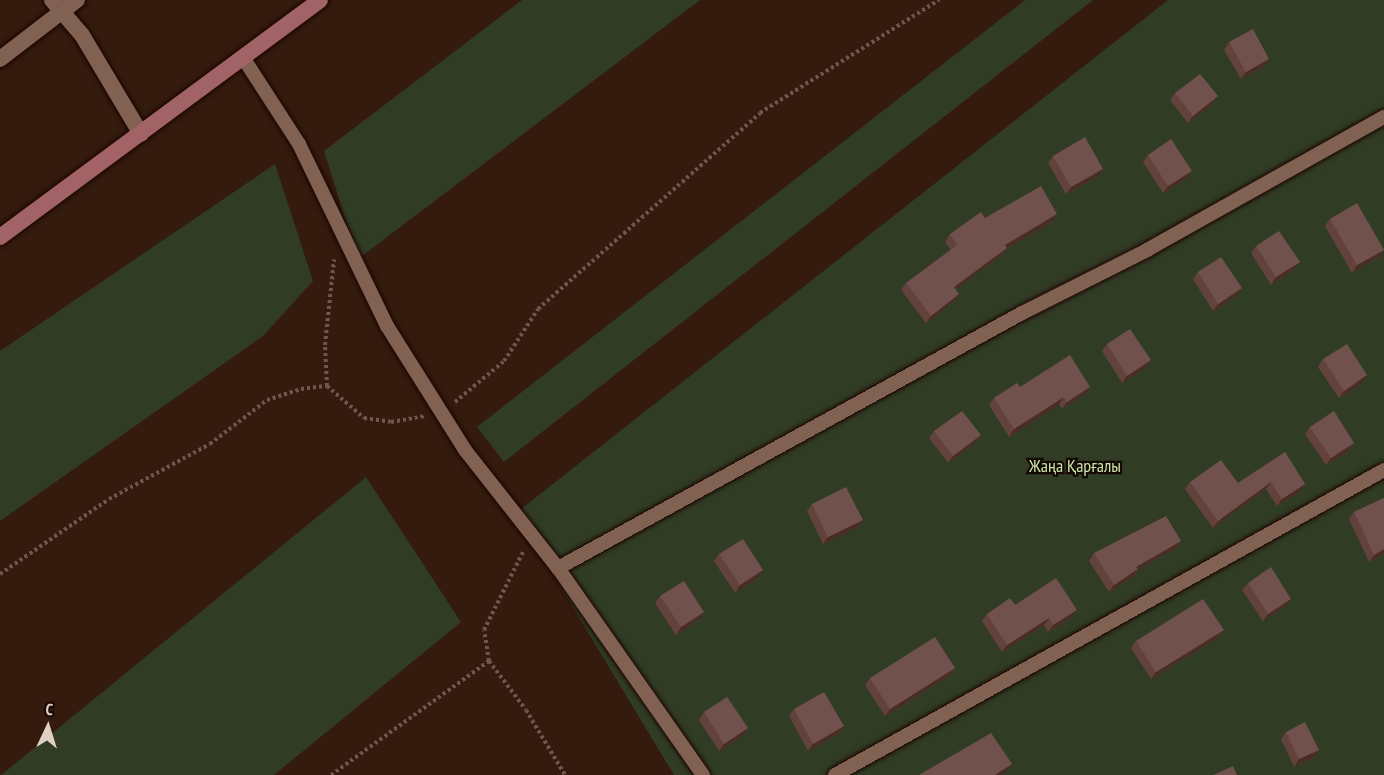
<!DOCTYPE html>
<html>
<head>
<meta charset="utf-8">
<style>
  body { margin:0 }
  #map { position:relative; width:1384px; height:775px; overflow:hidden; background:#351b0d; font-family:"PT Sans Narrow",sans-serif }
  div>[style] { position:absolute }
  .green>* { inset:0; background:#313c24 }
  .path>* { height:4px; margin-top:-2px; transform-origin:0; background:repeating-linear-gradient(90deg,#6e574b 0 3px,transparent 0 6px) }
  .roads { filter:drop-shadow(0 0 2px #1b0400) drop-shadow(0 0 2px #1b0400) }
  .service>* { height:14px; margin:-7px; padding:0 7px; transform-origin:7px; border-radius:7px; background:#816152 }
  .minor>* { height:16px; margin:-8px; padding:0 8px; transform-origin:8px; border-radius:8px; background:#816152 }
  .secondary>* { height:16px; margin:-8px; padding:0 8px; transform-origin:8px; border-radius:8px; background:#a16366 }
  .wall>* { inset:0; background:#63423e }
  .shaded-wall>* { inset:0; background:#4b2c24 }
  .building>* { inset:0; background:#70514d }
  span { translate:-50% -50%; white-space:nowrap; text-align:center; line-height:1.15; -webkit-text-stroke:4.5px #140904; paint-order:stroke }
  .park-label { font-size:18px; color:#c8e3a5 }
  .north { position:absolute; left:18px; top:697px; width:60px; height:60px; -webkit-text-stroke:4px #140904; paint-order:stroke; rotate:4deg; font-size:16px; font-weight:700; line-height:24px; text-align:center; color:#e1cfc6 }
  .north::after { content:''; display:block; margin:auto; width:21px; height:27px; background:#e1cfc6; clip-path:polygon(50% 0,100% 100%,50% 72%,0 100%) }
</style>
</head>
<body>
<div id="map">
  <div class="green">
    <div style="clip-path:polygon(522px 0,700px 0,358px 259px,324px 151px)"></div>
    <div style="clip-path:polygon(1025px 0,1093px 0,504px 462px,477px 427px)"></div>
    <div style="clip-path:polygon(1168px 0,1384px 0,1384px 775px,674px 775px,516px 513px)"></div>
    <div style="clip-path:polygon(275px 164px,313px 281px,263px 336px,0 521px,0 351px)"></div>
    <div style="clip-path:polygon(366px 477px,461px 622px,274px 775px,1px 775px)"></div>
  </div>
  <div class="path">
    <div style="left:327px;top:386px;width:41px;rotate:-92.8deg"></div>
    <div style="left:325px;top:345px;width:86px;rotate:-84deg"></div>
    <div style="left:455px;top:402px;width:64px;rotate:-39.9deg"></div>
    <div style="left:504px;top:361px;width:62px;rotate:-56.8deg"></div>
    <div style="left:538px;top:309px;width:296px;rotate:-41.4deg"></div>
    <div style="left:760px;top:113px;width:212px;rotate:-32.3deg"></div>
    <div style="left:0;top:574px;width:132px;rotate:-34.5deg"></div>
    <div style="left:109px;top:499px;width:115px;rotate:-28.6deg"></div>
    <div style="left:210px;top:444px;width:72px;rotate:-37.7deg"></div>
    <div style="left:267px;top:400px;width:36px;rotate:-18deg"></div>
    <div style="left:301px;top:389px;width:26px;rotate:-7deg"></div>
    <div style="left:327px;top:386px;width:49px;rotate:40.9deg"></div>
    <div style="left:364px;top:418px;width:27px;rotate:8deg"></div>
    <div style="left:391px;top:422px;width:34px;rotate:-10deg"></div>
    <div style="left:489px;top:661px;width:61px;rotate:52.9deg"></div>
    <div style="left:526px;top:710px;width:76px;rotate:59deg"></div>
    <div style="left:331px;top:775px;width:195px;rotate:-35.8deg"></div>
    <div style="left:489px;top:661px;width:31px;rotate:-99deg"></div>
    <div style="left:484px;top:630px;width:87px;rotate:-63.4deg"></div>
  </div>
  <div class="roads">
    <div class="service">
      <div style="left:244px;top:59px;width:101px;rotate:57.1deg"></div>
      <div style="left:299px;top:144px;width:202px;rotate:64.2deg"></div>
      <div style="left:387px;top:326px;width:146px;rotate:57.8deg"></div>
      <div style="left:465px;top:450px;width:150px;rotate:51.8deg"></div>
      <div style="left:703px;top:775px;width:253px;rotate:-125deg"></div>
      <div style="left:558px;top:568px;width:529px;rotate:-28.79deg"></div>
      <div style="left:1022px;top:313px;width:140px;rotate:-26.7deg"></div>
      <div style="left:1147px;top:250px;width:272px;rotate:-29.3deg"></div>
      <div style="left:835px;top:775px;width:628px;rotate:-29.05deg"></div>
    </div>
    <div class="minor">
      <div style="left:52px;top:0;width:46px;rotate:49.4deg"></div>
      <div style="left:82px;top:35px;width:115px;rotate:59.2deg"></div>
      <div style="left:0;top:59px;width:97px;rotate:-37.5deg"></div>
    </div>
    <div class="secondary">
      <div style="left:0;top:237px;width:398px;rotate:-36.5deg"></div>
    </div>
  </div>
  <div class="wall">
    <div style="clip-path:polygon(1229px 42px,1264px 66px,1241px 79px,1224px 50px)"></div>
    <div style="clip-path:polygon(1175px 93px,1218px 96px,1212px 104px,1188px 123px,1170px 100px)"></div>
    <div style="clip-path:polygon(1148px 155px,1186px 178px,1163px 193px,1143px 162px)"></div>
    <div style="clip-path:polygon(1053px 156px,1098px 176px,1066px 194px,1048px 163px)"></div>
    <div style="clip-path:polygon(985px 218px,1052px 222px,1007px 248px,1002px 255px,955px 289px,954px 301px,926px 323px,901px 290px,906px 283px,951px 250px,945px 242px,950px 234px)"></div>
    <div style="clip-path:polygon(1330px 219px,1384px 250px,1379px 257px,1352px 273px,1325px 226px)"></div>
    <div style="clip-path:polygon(1256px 246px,1300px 262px,1294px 269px,1271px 285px,1251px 253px)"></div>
    <div style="clip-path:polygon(1198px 272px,1236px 296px,1213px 311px,1193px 279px)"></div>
    <div style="clip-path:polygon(1107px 344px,1146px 367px,1122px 383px,1102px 351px)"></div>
    <div style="clip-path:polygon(1323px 359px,1362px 383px,1339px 398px,1318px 367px)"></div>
    <div style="clip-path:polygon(1020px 387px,1085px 394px,1062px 409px,1059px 404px,1009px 437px,989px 405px,994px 398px)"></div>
    <div style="clip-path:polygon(1310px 427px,1354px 443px,1349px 450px,1326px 465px,1305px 434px)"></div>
    <div style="clip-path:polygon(934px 431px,981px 435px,975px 443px,948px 463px,929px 438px)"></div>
    <div style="clip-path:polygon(1285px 452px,1305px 484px,1300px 491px,1277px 506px,1266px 489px,1213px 528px,1185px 489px,1190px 482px,1238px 483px)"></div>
    <div style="clip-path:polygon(1384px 498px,1384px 554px,1369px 562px,1349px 519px,1354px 512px)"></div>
    <div style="clip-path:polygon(812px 504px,863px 520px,858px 527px,823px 544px,807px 511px)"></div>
    <div style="clip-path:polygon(1181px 541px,1176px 548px,1137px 570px,1133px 577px,1109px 592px,1089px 561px,1094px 553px)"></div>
    <div style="clip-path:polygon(719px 554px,763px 570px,758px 577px,735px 593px,714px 561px)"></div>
    <div style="clip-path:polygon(1248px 583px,1286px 606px,1263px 621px,1242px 590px)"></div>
    <div style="clip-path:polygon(660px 596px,704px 612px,699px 619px,676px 635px,655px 603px)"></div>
    <div style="clip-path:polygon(1015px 605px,1072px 617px,1048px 632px,1044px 625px,1002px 652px,982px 621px,987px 614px)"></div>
    <div style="clip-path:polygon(1224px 630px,1219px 637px,1151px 679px,1131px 648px,1136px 641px)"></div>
    <div style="clip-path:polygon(955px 668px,950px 675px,885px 716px,865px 685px,870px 678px)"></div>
    <div style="clip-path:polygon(794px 709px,844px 726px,839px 733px,808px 751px,789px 716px)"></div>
    <div style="clip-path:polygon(704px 712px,748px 728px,743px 736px,719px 751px,699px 720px)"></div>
    <div style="clip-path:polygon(1286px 732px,1319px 750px,1314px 757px,1294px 767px,1281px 739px)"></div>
  </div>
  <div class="shaded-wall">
    <div style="clip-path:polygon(1269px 59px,1264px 66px,1241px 79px,1246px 72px)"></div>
    <div style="clip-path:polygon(1218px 96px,1212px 104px,1188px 123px,1193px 116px)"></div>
    <div style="clip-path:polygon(1103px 169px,1098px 176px,1066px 194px,1071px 187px)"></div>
    <div style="clip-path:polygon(1192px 171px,1186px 178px,1163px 193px,1168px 186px)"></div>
    <div style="clip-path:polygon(1057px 214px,1052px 222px,1007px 248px,1002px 255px,949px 294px,954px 287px,1005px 245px)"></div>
    <div style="clip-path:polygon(1384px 250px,1379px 257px,1352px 273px,1357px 265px)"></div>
    <div style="clip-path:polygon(1300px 262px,1294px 269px,1271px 285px,1276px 277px)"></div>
    <div style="clip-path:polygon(1242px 288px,1236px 296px,1213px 311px,1218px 304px)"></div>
    <div style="clip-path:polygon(959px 294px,954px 301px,926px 323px,931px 316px)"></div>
    <div style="clip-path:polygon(1151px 360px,1146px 367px,1122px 383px,1127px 376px)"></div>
    <div style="clip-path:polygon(1367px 375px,1362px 383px,1339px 398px,1344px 391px)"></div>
    <div style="clip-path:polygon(1090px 387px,1085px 394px,1062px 409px,1067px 402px)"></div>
    <div style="clip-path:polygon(1064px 397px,1059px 404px,1009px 437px,1014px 429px)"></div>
    <div style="clip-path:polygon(981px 435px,975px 443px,948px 463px,953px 456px)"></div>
    <div style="clip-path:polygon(1354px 443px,1349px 450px,1326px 465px,1331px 458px)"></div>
    <div style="clip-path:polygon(1271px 482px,1266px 489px,1213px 528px,1218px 521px)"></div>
    <div style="clip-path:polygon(1305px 484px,1300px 491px,1277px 506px,1282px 499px)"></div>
    <div style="clip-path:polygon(863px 520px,858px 527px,823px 544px,828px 537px)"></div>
    <div style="clip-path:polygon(1181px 541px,1176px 548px,1137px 570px,1133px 577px,1109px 592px,1114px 585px,1136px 567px)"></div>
    <div style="clip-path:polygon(1384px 549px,1384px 554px,1369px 562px,1374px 555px)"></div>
    <div style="clip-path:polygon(763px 570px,758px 577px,735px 593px,740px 585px)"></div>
    <div style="clip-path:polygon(1291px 599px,1286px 606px,1263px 621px,1268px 614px)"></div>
    <div style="clip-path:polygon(1077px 610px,1072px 617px,1048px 632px,1053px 625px)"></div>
    <div style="clip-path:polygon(704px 612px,699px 619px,676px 635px,681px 627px)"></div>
    <div style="clip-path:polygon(1049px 618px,1044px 625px,1002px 652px,1007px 645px)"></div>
    <div style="clip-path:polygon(1224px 630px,1219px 637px,1151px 679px,1156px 672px)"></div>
    <div style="clip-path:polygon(955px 668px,950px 675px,885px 716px,890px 709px)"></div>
    <div style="clip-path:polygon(844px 726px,839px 733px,808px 751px,813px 744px)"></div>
    <div style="clip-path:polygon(748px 728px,743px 736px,719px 751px,724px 744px)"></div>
    <div style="clip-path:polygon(1319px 750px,1314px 757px,1294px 767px,1299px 759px)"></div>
    <div style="clip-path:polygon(1012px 764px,1007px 771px,1001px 775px,995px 775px)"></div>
  </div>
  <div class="building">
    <div style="clip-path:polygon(1253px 29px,1269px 59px,1246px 72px,1229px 42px)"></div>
    <div style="clip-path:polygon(1200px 74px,1218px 96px,1193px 116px,1175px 93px)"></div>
    <div style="clip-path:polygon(1085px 137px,1103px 169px,1071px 187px,1053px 156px)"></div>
    <div style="clip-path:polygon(1171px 139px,1192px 171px,1168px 186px,1148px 155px)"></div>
    <div style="clip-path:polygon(1041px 186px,1057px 214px,1005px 245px,1007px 248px,954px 287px,959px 294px,931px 316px,906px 283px,957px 245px,950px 234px,981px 212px,985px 218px)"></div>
    <div style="clip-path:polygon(1357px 203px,1384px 250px,1357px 265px,1330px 219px)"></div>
    <div style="clip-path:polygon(1279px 231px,1300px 262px,1276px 277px,1256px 246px)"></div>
    <div style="clip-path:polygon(1221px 257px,1242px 288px,1218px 304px,1198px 272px)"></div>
    <div style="clip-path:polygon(1130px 329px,1151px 360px,1127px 376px,1107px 344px)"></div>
    <div style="clip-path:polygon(1347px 344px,1367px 375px,1344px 391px,1323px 359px)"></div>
    <div style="clip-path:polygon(1070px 355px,1090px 387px,1067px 402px,1064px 397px,1014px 429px,994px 398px,1017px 383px,1020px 387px)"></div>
    <div style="clip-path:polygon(962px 411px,981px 435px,953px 456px,934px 431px)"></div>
    <div style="clip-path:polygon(1334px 411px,1354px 443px,1331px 458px,1310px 427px)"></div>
    <div style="clip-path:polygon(1285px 452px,1305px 484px,1282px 499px,1271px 482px,1218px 521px,1190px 482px,1221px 460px,1238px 483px)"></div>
    <div style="clip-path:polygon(846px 487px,863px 520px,828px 537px,812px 504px)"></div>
    <div style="clip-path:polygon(1384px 498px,1384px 549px,1374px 555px,1354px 512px)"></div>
    <div style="clip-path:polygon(1166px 516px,1181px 541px,1136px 567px,1138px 569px,1114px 585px,1094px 553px)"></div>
    <div style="clip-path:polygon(743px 539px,763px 570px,740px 585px,719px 554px)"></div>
    <div style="clip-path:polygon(1271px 567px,1291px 599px,1268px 614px,1248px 583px)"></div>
    <div style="clip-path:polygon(1056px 578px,1077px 610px,1053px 625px,1049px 618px,1007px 645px,987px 614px,1010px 598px,1015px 605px)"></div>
    <div style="clip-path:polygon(684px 581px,704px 612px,681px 627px,660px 596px)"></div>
    <div style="clip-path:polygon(1203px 599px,1224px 630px,1156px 672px,1136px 641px)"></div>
    <div style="clip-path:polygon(935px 637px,955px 668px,890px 709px,870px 678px)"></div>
    <div style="clip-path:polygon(824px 692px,844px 726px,813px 744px,794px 709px)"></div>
    <div style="clip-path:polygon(727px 697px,748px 728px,724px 744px,704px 712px)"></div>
    <div style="clip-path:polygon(1305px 722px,1319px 750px,1299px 759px,1286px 732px)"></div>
    <div style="clip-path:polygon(991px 733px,1012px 764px,995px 775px,919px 775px)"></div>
    <div style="clip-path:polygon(1233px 766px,1237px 775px,1213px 775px)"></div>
  </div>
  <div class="park-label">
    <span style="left:1075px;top:466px">Жаңа Қарғалы</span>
  </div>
  <div class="north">С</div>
</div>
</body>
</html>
